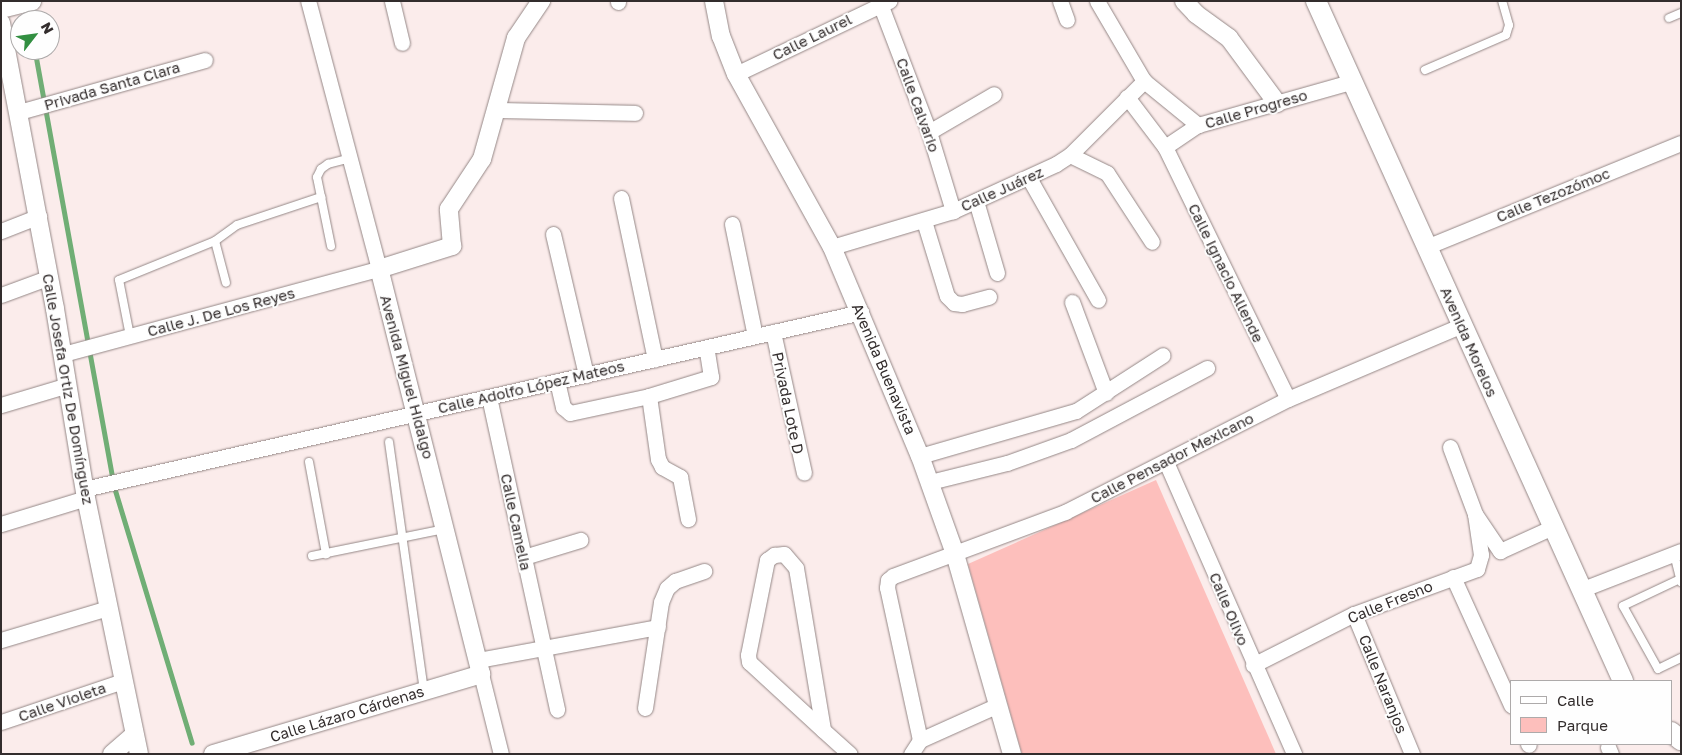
<!DOCTYPE html>
<html>
<head>
<meta charset="utf-8">
<style>
  body { margin:0 }
  #map { position:relative; width:1682px; height:755px; overflow:hidden; background:#fbeceb; font-family:"Golos Text",sans-serif }
  div>[style] { position:absolute }
  .green>* { inset:0; background:#fdbfbc }
  .stream>* { height:4.5px; margin:-2.25px; padding:0 2.25px; transform-origin:2.25px; border-radius:2.25px; background:#70ae75 }
  .roads { filter:drop-shadow(0 0 1px #948786) drop-shadow(0 0 1px #948786) }
  .service>* { height:8px; margin:-4px; padding:0 4px; transform-origin:4px; border-radius:4px; background:#fff }
  .minor>* { height:15px; margin:-7.5px; padding:0 7.5px; transform-origin:7.5px; border-radius:7.5px; background:#fff }
  .tertiary>* { height:18px; margin:-9px; padding:0 9px; transform-origin:9px; border-radius:9px; background:#fff }
  .secondary>* { height:20px; margin:-10px; padding:0 10px; transform-origin:10px; border-radius:10px; background:#fff }
  span { translate:-50% -50%; white-space:nowrap; text-align:center; line-height:1.15; -webkit-text-stroke:4px #fefefe; paint-order:stroke }
  .street-label { font-size:15px; color:#332d2d }
  .frame { position:absolute; inset:0; border:2px solid #332d2d; pointer-events:none }
  .legend { position:absolute; left:1510px; top:680px; width:162px; height:65px; box-sizing:border-box; background:#fefefe; border:1px solid #adaaaa; margin:0; padding:6px 9px; list-style:none; font-size:15px; color:#332d2d }
  .legend li { display:flex; align-items:center; gap:10px; height:25px }
  .legend b { width:25px; border:1px solid #adaaaa }
  .north { position:absolute; left:10px; top:10px; width:50px; height:50px; box-sizing:border-box; background:#fefefe; border:1px solid #adaaaa; border-radius:50%; rotate:60deg; font-size:14px; font-weight:700; line-height:20px; text-align:center; color:#332d2d }
  .north::after { content:''; display:block; margin:auto; width:18px; height:22px; background:#328f41; clip-path:polygon(50% 0,100% 100%,50% 72%,0 100%) }
</style>
</head>
<body>
<div id="map">
  <div class="green">
    <div style="clip-path:polygon(1156px 480px,1276px 754px,1022px 754px,968px 564px)"></div>
  </div>
  <div class="stream">
    <div style="left:27px;top:5px;width:15px;rotate:79deg"></div>
    <div style="left:35px;top:50px;width:446px;rotate:79.7deg"></div>
    <div style="left:115px;top:489px;width:265px;rotate:73.1deg"></div>
  </div>
  <div class="roads">
    <div class="service">
      <div style="left:1669px;top:18px;width:13px;rotate:-23deg"></div>
      <div style="left:1425px;top:70px;width:88px;rotate:-23.4deg"></div>
      <div style="left:1506px;top:35px;width:10px;rotate:-73deg"></div>
      <div style="left:1509px;top:25px;width:25px;rotate:-106deg"></div>
      <div style="left:215px;top:241px;width:43px;rotate:75.3deg"></div>
      <div style="left:331px;top:246px;width:70px;rotate:-101.5deg"></div>
      <div style="left:317px;top:177px;width:9px;rotate:-63deg"></div>
      <div style="left:321px;top:169px;width:9px;rotate:-36deg"></div>
      <div style="left:328px;top:164px;width:23px;rotate:-15deg"></div>
      <div style="left:130px;top:336px;width:57px;rotate:-101.1deg"></div>
      <div style="left:119px;top:280px;width:104px;rotate:-22.1deg"></div>
      <div style="left:215px;top:241px;width:27px;rotate:-36deg"></div>
      <div style="left:237px;top:225px;width:89px;rotate:-18.4deg"></div>
      <div style="left:389px;top:442px;width:251px;rotate:82deg"></div>
      <div style="left:309px;top:462px;width:94px;rotate:79.5deg"></div>
      <div style="left:1674px;top:554px;width:29px;rotate:76deg"></div>
      <div style="left:312px;top:556px;width:136px;rotate:-11.5deg"></div>
      <div style="left:1680px;top:579px;width:63px;rotate:154.7deg"></div>
      <div style="left:1623px;top:606px;width:72px;rotate:60.9deg"></div>
      <div style="left:1658px;top:669px;width:25px;rotate:-26deg"></div>
    </div>
    <div class="minor">
      <div style="left:392px;top:1px;width:43px;rotate:76.6deg"></div>
      <div style="left:618px;top:1px;width:1px;rotate:90deg"></div>
      <div style="left:879px;top:1px;width:140px;rotate:69.1deg"></div>
      <div style="left:929px;top:132px;width:83px;rotate:73.1deg"></div>
      <div style="left:1060px;top:1px;width:20px;rotate:70deg"></div>
      <div style="left:1097px;top:1px;width:93px;rotate:59.6deg"></div>
      <div style="left:1144px;top:81px;width:70px;rotate:39.2deg"></div>
      <div style="left:736px;top:74px;width:170px;rotate:-25.5deg"></div>
      <div style="left:1127px;top:97px;width:63px;rotate:52.8deg"></div>
      <div style="left:1165px;top:147px;width:280px;rotate:64deg"></div>
      <div style="left:495px;top:110px;width:140px;rotate:1.2deg"></div>
      <div style="left:19px;top:112px;width:193px;rotate:-15.6deg"></div>
      <div style="left:929px;top:132px;width:75px;rotate:-30.3deg"></div>
      <div style="left:1165px;top:147px;width:40px;rotate:-34deg"></div>
      <div style="left:1198px;top:125px;width:161px;rotate:-15.8deg"></div>
      <div style="left:1070px;top:155px;width:41px;rotate:25.9deg"></div>
      <div style="left:1107px;top:173px;width:82px;rotate:56.9deg"></div>
      <div style="left:1029px;top:178px;width:140px;rotate:60.5deg"></div>
      <div style="left:621px;top:198px;width:165px;rotate:78.1deg"></div>
      <div style="left:976px;top:201px;width:75px;rotate:73.7deg"></div>
      <div style="left:924px;top:221px;width:78px;rotate:73deg"></div>
      <div style="left:947px;top:296px;width:10px;rotate:45deg"></div>
      <div style="left:954px;top:303px;width:8px;rotate:7deg"></div>
      <div style="left:962px;top:304px;width:28px;rotate:-15deg"></div>
      <div style="left:732px;top:224px;width:114px;rotate:78.4deg"></div>
      <div style="left:1px;top:231px;width:41px;rotate:-21.5deg"></div>
      <div style="left:553px;top:234px;width:145px;rotate:76.8deg"></div>
      <div style="left:832px;top:247px;width:126px;rotate:-16.6deg"></div>
      <div style="left:953px;top:211px;width:113px;rotate:-24.5deg"></div>
      <div style="left:1056px;top:164px;width:17px;rotate:-33deg"></div>
      <div style="left:1070px;top:155px;width:105px;rotate:-45deg"></div>
      <div style="left:1426px;top:247px;width:275px;rotate:-22.2deg"></div>
      <div style="left:1px;top:295px;width:52px;rotate:-20.2deg"></div>
      <div style="left:1072px;top:302px;width:97px;rotate:69.5deg"></div>
      <div style="left:773px;top:332px;width:144px;rotate:77.6deg"></div>
      <div style="left:63px;top:354px;width:327px;rotate:-15.1deg"></div>
      <div style="left:379px;top:269px;width:277px;rotate:-104.8deg"></div>
      <div style="left:557px;top:381px;width:27px;rotate:77deg"></div>
      <div style="left:563px;top:407px;width:9px;rotate:41deg"></div>
      <div style="left:570px;top:413px;width:81px;rotate:-12.1deg"></div>
      <div style="left:649px;top:396px;width:65px;rotate:-17deg"></div>
      <div style="left:711px;top:377px;width:30px;rotate:-99deg"></div>
      <div style="left:649px;top:396px;width:64px;rotate:81.9deg"></div>
      <div style="left:658px;top:459px;width:9px;rotate:63deg"></div>
      <div style="left:662px;top:467px;width:21px;rotate:29deg"></div>
      <div style="left:680px;top:477px;width:43px;rotate:79.2deg"></div>
      <div style="left:489px;top:397px;width:320px;rotate:77.7deg"></div>
      <div style="left:1px;top:405px;width:70px;rotate:-16.6deg"></div>
      <div style="left:1450px;top:447px;width:72px;rotate:69.5deg"></div>
      <div style="left:1475px;top:514px;width:45px;rotate:56deg"></div>
      <div style="left:1500px;top:551px;width:58px;rotate:-24.4deg"></div>
      <div style="left:920px;top:456px;width:162px;rotate:-16.1deg"></div>
      <div style="left:1076px;top:411px;width:103px;rotate:-32.8deg"></div>
      <div style="left:1166px;top:462px;width:319px;rotate:66.3deg"></div>
      <div style="left:930px;top:482px;width:79px;rotate:-13.9deg"></div>
      <div style="left:1007px;top:463px;width:68px;rotate:-19.8deg"></div>
      <div style="left:1071px;top:440px;width:154px;rotate:-27.9deg"></div>
      <div style="left:84px;top:489px;width:797px;rotate:-12.83deg"></div>
      <div style="left:1px;top:524px;width:89px;rotate:-17deg"></div>
      <div style="left:524px;top:557px;width:59px;rotate:-16.9deg"></div>
      <div style="left:1453px;top:577px;width:141px;rotate:65.6deg"></div>
      <div style="left:1583px;top:589px;width:105px;rotate:-21.2deg"></div>
      <div style="left:1354px;top:614px;width:152px;rotate:67.5deg"></div>
      <div style="left:1px;top:640px;width:112px;rotate:-16.7deg"></div>
      <div style="left:478px;top:660px;width:183px;rotate:-10.4deg"></div>
      <div style="left:1253px;top:665px;width:113px;rotate:-26.8deg"></div>
      <div style="left:1354px;top:614px;width:131px;rotate:-20.1deg"></div>
      <div style="left:1477px;top:569px;width:15px;rotate:-74deg"></div>
      <div style="left:1481px;top:555px;width:41px;rotate:-98.3deg"></div>
      <div style="left:481px;top:674px;width:82px;rotate:76deg"></div>
      <div style="left:645px;top:708px;width:107px;rotate:-81.4deg"></div>
      <div style="left:661px;top:602px;width:15px;rotate:-67deg"></div>
      <div style="left:667px;top:588px;width:11px;rotate:-41deg"></div>
      <div style="left:675px;top:581px;width:31px;rotate:-19deg"></div>
      <div style="left:1px;top:722px;width:129px;rotate:-18.6deg"></div>
      <div style="left:823px;top:730px;width:100px;rotate:-137.4deg"></div>
      <div style="left:749px;top:662px;width:7px;rotate:-98deg"></div>
      <div style="left:748px;top:655px;width:97px;rotate:-78.7deg"></div>
      <div style="left:767px;top:560px;width:9px;rotate:-36deg"></div>
      <div style="left:774px;top:555px;width:10px;rotate:-6deg"></div>
      <div style="left:784px;top:554px;width:18px;rotate:49deg"></div>
      <div style="left:796px;top:568px;width:164px;rotate:80.5deg"></div>
      <div style="left:823px;top:730px;width:36px;rotate:42deg"></div>
      <div style="left:920px;top:740px;width:156px;rotate:-102.2deg"></div>
      <div style="left:887px;top:588px;width:8px;rotate:-83deg"></div>
      <div style="left:888px;top:580px;width:6px;rotate:-39deg"></div>
      <div style="left:893px;top:576px;width:184px;rotate:-20.4deg"></div>
      <div style="left:1065px;top:512px;width:250px;rotate:-26.9deg"></div>
      <div style="left:1288px;top:399px;width:189px;rotate:-23deg"></div>
      <div style="left:1528px;top:744px;width:1px;rotate:45deg"></div>
      <div style="left:1608px;top:747px;width:8px;rotate:67deg"></div>
      <div style="left:911px;top:754px;width:17px;rotate:-57deg"></div>
      <div style="left:920px;top:740px;width:85px;rotate:-24.2deg"></div>
    </div>
    <div class="tertiary">
      <div style="left:714px;top:1px;width:36px;rotate:79deg"></div>
      <div style="left:721px;top:36px;width:41px;rotate:68.5deg"></div>
      <div style="left:736px;top:74px;width:198px;rotate:61deg"></div>
      <div style="left:832px;top:247px;width:227px;rotate:67.2deg"></div>
      <div style="left:920px;top:456px;width:104px;rotate:70.3deg"></div>
      <div style="left:955px;top:554px;width:208px;rotate:74.1deg"></div>
      <div style="left:1184px;top:1px;width:18px;rotate:47deg"></div>
      <div style="left:1196px;top:14px;width:41px;rotate:36deg"></div>
      <div style="left:1229px;top:38px;width:81px;rotate:53.6deg"></div>
      <div style="left:1px;top:9px;width:32px;rotate:-14deg"></div>
      <div style="left:1px;top:23px;width:291px;rotate:79.3deg"></div>
      <div style="left:55px;top:309px;width:192px;rotate:80.7deg"></div>
      <div style="left:86px;top:498px;width:261px;rotate:78.3deg"></div>
      <div style="left:112px;top:754px;width:29px;rotate:-41deg"></div>
      <div style="left:213px;top:754px;width:280px;rotate:-16.6deg"></div>
      <div style="left:481px;top:674px;width:418px;rotate:-104.1deg"></div>
      <div style="left:379px;top:269px;width:77px;rotate:-17.5deg"></div>
      <div style="left:452px;top:246px;width:37px;rotate:-95deg"></div>
      <div style="left:449px;top:209px;width:60px;rotate:-56.6deg"></div>
      <div style="left:482px;top:159px;width:126px;rotate:-74.3deg"></div>
      <div style="left:516px;top:38px;width:45px;rotate:-56deg"></div>
    </div>
    <div class="secondary">
      <div style="left:1316px;top:1px;width:746px;rotate:65.7deg"></div>
      <div style="left:1671px;top:732px;width:13px;rotate:39deg"></div>
    </div>
  </div>
  <div class="street-label">
    <span style="left:812px;top:37px;rotate:-26deg">Calle Laurel</span>
    <span style="left:112px;top:86px;rotate:-16deg">Privada Santa Clara</span>
    <span style="left:918px;top:105px;rotate:70deg">Calle Calvario</span>
    <span style="left:1256px;top:109px;rotate:-16deg">Calle Progreso</span>
    <span style="left:1002px;top:189px;rotate:-24deg">Calle Juárez</span>
    <span style="left:1553px;top:195px;rotate:-22deg">Calle Tezozómoc</span>
    <span style="left:1226px;top:273px;rotate:64deg">Calle Ignacio Allende</span>
    <span style="left:221px;top:312px;rotate:-15deg">Calle J. De Los Reyes</span>
    <span style="left:1469px;top:342px;rotate:66deg">Avenida Morelos</span>
    <span style="left:884px;top:369px;rotate:67deg">Avenida Buenavista</span>
    <span style="left:407px;top:377px;rotate:75deg">Avenida Miguel Hidalgo</span>
    <span style="left:531px;top:387px;rotate:-13deg">Calle Adolfo López Mateos</span>
    <span style="left:68px;top:389px;rotate:80deg">Calle Josefa Ortiz De Domínguez</span>
    <span style="left:788px;top:403px;rotate:78deg">Privada Lote D</span>
    <span style="left:1172px;top:458px;rotate:-27deg">Calle Pensador Mexicano</span>
    <span style="left:516px;top:522px;rotate:78deg">Calle Camelia</span>
    <span style="left:1390px;top:602px;rotate:-22deg">Calle Fresno</span>
    <span style="left:1229px;top:609px;rotate:67deg">Calle Olivo</span>
    <span style="left:1383px;top:684px;rotate:68deg">Calle Naranjos</span>
    <span style="left:62px;top:702px;rotate:-19deg">Calle Violeta</span>
    <span style="left:347px;top:714px;rotate:-17deg">Calle Lázaro Cárdenas</span>
  </div>
  <div class="frame"></div>
  <ul class="legend">
  <li><b style="height:6px;background:#fff"></b>Calle</li>
  <li><b style="height:14px;background:#fdbfbc"></b>Parque</li>
  </ul>
  <div class="north">N</div>
</div>
</body>
</html>
